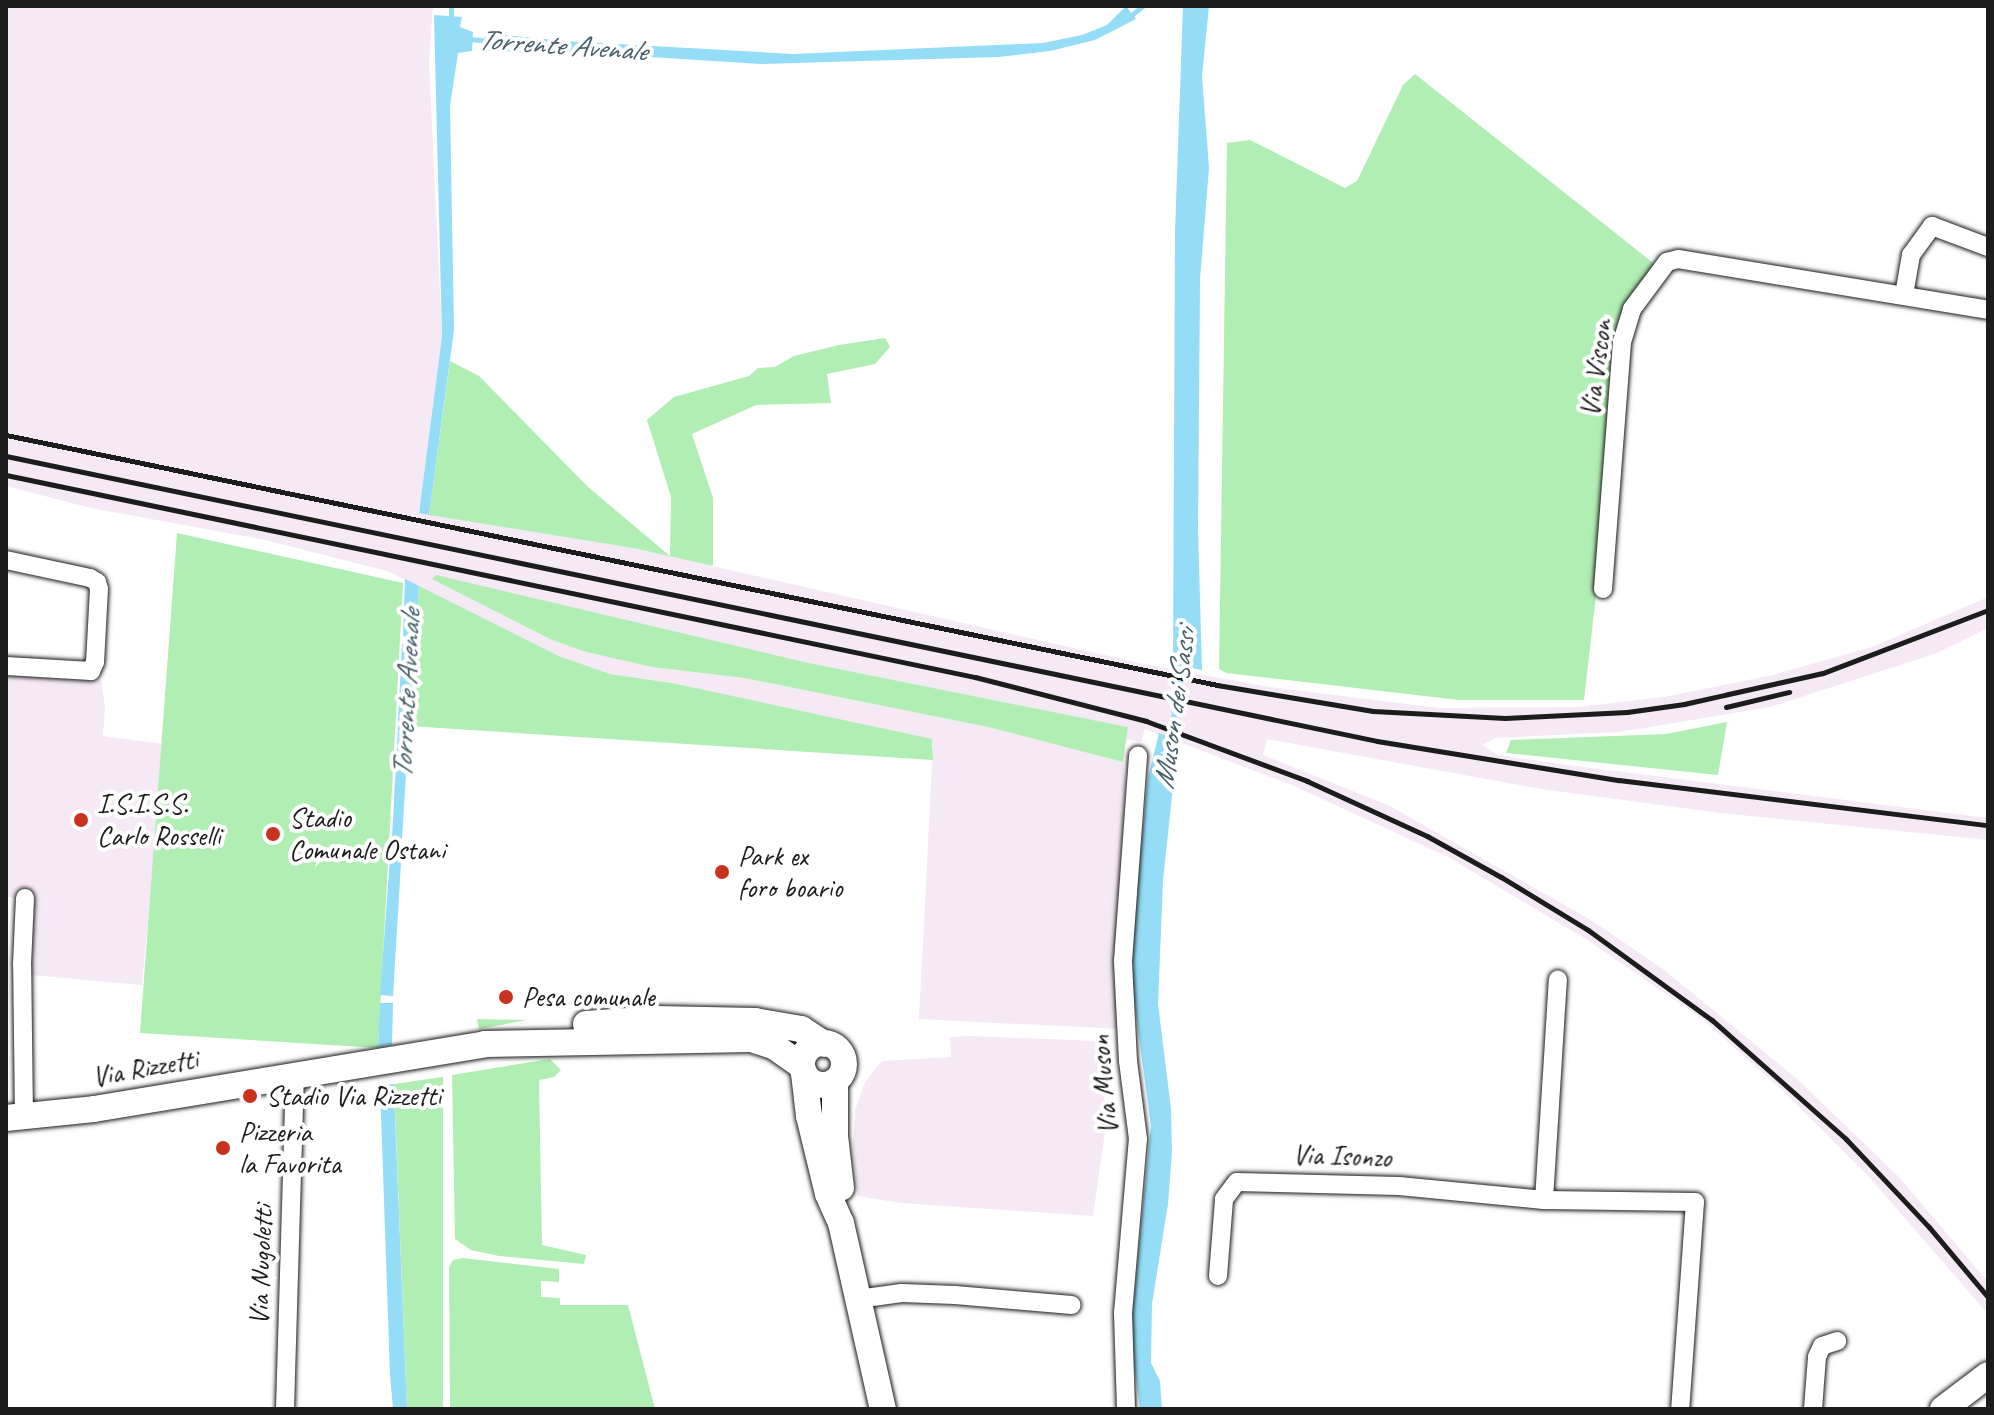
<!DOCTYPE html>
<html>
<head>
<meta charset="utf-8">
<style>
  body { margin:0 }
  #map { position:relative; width:1994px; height:1415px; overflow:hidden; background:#fff; font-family:Caveat,sans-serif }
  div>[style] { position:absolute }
  .built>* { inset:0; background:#f5e9f5 }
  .green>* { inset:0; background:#b1eeb3 }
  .water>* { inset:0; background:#95ddf7 }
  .stream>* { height:5px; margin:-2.5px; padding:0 2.5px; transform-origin:2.5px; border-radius:2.5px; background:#95ddf7 }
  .roads { filter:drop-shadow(0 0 2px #1c1c1c) drop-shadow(0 0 2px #1c1c1c) }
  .street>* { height:18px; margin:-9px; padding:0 9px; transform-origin:9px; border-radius:9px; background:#fff }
  .secondary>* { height:26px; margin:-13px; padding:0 13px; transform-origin:13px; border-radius:13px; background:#fff }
  .secondary>.ring { margin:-13px; padding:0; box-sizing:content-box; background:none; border:26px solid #fff; border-radius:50% }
  .rail>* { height:5px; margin:-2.5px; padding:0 2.5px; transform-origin:2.5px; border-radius:2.5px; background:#1c1c1c }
  .dots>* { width:22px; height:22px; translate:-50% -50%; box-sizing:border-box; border:4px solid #fff; border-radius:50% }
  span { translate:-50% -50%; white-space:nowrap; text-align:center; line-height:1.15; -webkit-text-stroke:8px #fff; paint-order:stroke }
  .street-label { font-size:28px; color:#1c1c1c }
  .poi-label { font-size:28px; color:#1c1c1c }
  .left { translate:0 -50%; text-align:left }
  .water-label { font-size:30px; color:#466069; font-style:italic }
  .frame { position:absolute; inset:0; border:8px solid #1c1c1c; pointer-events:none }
</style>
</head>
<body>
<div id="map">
  <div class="built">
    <div style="clip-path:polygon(6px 6px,433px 6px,429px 62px,442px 336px,419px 513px,633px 548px,1144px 664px,1269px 687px,1439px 708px,1577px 707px,1664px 697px,1773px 675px,1872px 647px,1988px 597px,1988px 628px,1937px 653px,1770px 707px,1620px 732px,1495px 738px,1482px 745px,1498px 755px,1552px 763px,1988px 818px,1988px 840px,1721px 813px,1541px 789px,1267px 739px,1263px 755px,1390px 806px,1591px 920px,1663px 969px,1796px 1078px,1899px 1177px,1988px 1282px,1988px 1314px,1870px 1178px,1783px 1091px,1701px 1018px,1589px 941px,1450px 858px,1292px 785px,1145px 729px,1141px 742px,1126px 739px,1128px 727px,804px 662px,433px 579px,552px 640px,586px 652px,652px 667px,744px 678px,988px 727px,1123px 762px,1125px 791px,1118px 928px,1121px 1029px,919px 1019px,933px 744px,672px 683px,610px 674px,559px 656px,387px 571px,265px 540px,91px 508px,6px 486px)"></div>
    <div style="clip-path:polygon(6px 672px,101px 679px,105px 708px,103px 736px,164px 744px,142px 985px,31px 975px,33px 903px,6px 896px)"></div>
    <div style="clip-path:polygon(969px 1036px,1097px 1041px,1103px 1050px,1105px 1132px,1093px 1216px,901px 1203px,858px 1196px,853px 1147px,855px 1110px,865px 1082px,882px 1061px,951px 1057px,950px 1037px)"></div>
  </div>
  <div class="green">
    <div style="clip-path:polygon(1415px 74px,1657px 266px,1629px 308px,1584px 700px,1459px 700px,1226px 673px,1219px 669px,1227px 143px,1250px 140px,1345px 188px,1357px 181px,1403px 85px)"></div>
    <div style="clip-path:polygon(885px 338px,890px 347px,875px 364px,827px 374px,831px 403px,756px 405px,692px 434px,713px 498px,713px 566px,633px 548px,429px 515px,450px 361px,479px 376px,588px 487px,670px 556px,671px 497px,647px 420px,674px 397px,749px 376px,758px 368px,775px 367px,794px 356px,839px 345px)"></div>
    <div style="clip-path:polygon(177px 533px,403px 583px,378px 1048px,140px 1033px)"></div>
    <div style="clip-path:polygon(436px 575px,804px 662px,1128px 727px,1123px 762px,988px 727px,744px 678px,652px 667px,586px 652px,552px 640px,432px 579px)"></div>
    <div style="clip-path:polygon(419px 586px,559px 656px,610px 674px,672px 683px,932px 739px,933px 760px,409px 726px)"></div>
    <div style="clip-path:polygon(1727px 722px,1718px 775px,1506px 753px,1511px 740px,1666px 734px)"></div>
    <div style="clip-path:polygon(477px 1019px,527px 1020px,479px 1029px)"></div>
    <div style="clip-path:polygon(550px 1059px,561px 1070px,554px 1077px,539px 1080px,542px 1245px,586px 1255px,584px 1264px,499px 1256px,471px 1250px,455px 1239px,452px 1075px)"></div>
    <div style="clip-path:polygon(443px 1077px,443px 1409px,407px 1409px,394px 1084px)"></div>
    <div style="clip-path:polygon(463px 1258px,559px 1269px,559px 1282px,541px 1281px,541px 1297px,560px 1298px,560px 1305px,628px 1305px,655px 1409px,450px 1409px,449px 1267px,453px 1260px)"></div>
  </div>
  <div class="water">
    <div style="clip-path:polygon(1126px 6px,1136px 19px,1095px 40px,1050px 51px,999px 57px,761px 64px,586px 53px,483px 51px,486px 33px,564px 41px,793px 54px,1043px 43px,1082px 35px,1107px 25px)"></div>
    <div style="clip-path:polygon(1183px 6px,1209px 6px,1202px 76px,1209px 168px,1200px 280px,1198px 529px,1202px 670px,1173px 665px,1175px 232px)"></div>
    <div style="clip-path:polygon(434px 15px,462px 17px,460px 27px,473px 32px,472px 51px,458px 53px,450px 106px,454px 330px,429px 515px,419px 513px,442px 336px)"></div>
    <div style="clip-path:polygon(405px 579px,419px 586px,415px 638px,403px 636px)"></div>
    <div style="clip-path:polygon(402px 644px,415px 645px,409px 723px,398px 722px)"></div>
    <div style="clip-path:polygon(398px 726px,409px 727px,402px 839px,392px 838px)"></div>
    <div style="clip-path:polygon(1159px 733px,1178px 739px,1163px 881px,1158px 1004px,1171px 1109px,1172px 1152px,1168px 1204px,1152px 1304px,1151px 1363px,1160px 1381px,1162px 1409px,1140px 1409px,1130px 1335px,1151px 1126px,1133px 993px,1133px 926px,1148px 777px)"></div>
    <div style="clip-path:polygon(391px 844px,402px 846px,393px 996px,380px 995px)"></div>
    <div style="clip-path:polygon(380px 1003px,393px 1003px,392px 1045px,378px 1048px)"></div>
    <div style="clip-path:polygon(394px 1084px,394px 1091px,407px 1409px,393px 1409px,390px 1375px,380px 1085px)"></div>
  </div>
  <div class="stream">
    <div style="left:1130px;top:16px;width:16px;rotate:-38deg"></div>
    <div style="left:451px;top:21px;width:15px;rotate:-90deg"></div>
    <div style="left:469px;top:39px;width:22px;rotate:5deg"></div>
    <div style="left:1169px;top:740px;width:77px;rotate:-79.6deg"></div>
  </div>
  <div class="roads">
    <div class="street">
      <div style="left:1904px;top:295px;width:41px;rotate:-80.1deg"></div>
      <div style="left:1911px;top:255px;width:36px;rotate:-54deg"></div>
      <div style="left:1932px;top:226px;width:60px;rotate:20.6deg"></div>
      <div style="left:6px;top:560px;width:86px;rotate:12.1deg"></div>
      <div style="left:90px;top:578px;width:8px;rotate:30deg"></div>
      <div style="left:97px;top:582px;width:7px;rotate:74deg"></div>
      <div style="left:99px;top:589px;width:73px;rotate:93.1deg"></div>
      <div style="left:95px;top:662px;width:10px;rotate:114deg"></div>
      <div style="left:91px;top:671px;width:85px;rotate:-176.6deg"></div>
      <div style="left:1603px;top:589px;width:248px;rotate:-85.6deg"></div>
      <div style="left:1622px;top:342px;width:34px;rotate:-73deg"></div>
      <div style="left:1632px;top:309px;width:59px;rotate:-53.3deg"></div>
      <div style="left:1667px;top:262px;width:11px;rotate:-15deg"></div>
      <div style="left:1678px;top:259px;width:314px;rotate:9.3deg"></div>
      <div style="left:24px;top:1117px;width:153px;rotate:-90.7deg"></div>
      <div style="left:22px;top:964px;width:66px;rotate:-87.4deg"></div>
      <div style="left:1544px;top:1200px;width:221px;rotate:-86.4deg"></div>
      <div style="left:1218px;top:1276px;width:77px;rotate:-85.5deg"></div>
      <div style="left:1224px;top:1199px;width:21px;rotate:-53deg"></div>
      <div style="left:1237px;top:1182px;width:162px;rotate:1.4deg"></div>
      <div style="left:1399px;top:1186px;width:146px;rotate:5.5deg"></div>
      <div style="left:1544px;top:1200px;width:151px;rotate:0.8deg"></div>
      <div style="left:1695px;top:1202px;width:208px;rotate:94.1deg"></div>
      <div style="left:858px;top:1299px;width:44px;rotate:-7.8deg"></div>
      <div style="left:902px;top:1293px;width:53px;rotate:2.2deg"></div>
      <div style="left:955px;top:1295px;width:117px;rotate:4.9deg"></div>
      <div style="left:285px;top:1409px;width:335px;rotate:-88.3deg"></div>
      <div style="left:1126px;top:1409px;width:96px;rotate:-91.8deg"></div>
      <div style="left:1123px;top:1313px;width:175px;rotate:-85.1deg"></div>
      <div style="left:1138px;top:1139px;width:79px;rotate:-97.3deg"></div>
      <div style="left:1128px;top:1061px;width:100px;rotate:-92.9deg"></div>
      <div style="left:1123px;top:961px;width:206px;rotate:-85.8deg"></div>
      <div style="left:1813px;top:1409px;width:52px;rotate:-85.6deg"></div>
      <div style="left:1817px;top:1357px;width:12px;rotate:-66deg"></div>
      <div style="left:1822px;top:1346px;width:16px;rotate:-18deg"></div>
    </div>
    <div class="secondary">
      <div style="left:586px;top:1024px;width:70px;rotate:-4.1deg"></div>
      <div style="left:656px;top:1019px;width:99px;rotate:1.2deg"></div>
      <div style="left:755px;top:1021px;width:47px;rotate:9.9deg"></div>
      <div style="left:801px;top:1029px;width:27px;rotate:33deg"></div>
      <div class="ring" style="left:802px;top:1043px;width:16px;height:16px"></div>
      <div style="left:804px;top:1073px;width:43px;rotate:83.4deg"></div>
      <div style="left:809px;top:1116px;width:80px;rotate:76.3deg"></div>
      <div style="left:828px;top:1194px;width:32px;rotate:66deg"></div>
      <div style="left:841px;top:1223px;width:191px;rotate:77.3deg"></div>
      <div style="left:835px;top:1081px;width:55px;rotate:90deg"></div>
      <div style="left:835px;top:1136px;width:52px;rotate:83.4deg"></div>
      <div style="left:6px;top:1118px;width:88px;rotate:-5.8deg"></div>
      <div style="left:94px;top:1109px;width:396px;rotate:-9.4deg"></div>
      <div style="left:485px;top:1044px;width:266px;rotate:-1.1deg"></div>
      <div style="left:751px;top:1039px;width:25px;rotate:18deg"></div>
      <div style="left:775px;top:1047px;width:33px;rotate:35deg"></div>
      <div style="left:1943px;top:1409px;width:56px;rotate:-37.1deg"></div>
    </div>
  </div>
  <div class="rail">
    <div style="left:6px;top:435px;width:1237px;rotate:11.66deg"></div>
    <div style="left:1217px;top:685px;width:158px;rotate:9.5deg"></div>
    <div style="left:1373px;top:711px;width:132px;rotate:3deg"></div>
    <div style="left:1505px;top:718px;width:122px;rotate:-2.8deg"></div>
    <div style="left:1627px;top:712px;width:58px;rotate:-8deg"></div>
    <div style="left:1684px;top:704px;width:142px;rotate:-12.6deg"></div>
    <div style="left:1823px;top:673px;width:177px;rotate:-20.9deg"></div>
    <div style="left:6px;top:456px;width:1400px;rotate:11.74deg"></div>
    <div style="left:1377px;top:741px;width:245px;rotate:9.2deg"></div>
    <div style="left:1619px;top:780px;width:372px;rotate:7deg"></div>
    <div style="left:6px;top:475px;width:990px;rotate:11.78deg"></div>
    <div style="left:975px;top:677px;width:177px;rotate:14.4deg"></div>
    <div style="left:1146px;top:721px;width:172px;rotate:20.4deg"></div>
    <div style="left:1307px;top:781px;width:132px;rotate:24.6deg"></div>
    <div style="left:1427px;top:836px;width:85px;rotate:29deg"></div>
    <div style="left:1501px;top:877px;width:102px;rotate:31.3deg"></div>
    <div style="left:1588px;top:930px;width:153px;rotate:36deg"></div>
    <div style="left:1712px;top:1020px;width:179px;rotate:41.6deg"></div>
    <div style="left:1846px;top:1139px;width:121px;rotate:46.7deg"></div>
    <div style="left:1929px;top:1227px;width:92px;rotate:49.9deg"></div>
    <div style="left:1726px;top:707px;width:65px;rotate:-13.4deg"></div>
  </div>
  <div class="dots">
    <div style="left:81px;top:820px;background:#c8321e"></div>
    <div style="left:273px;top:834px;background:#c8321e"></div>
    <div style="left:722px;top:872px;background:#c8321e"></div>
    <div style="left:506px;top:997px;background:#c8321e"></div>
    <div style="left:250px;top:1096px;background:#c8321e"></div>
    <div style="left:223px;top:1148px;background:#c8321e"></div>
  </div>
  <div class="street-label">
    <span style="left:1596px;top:368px;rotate:-82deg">Via Viscon</span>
    <span style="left:145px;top:1068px;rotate:-10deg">Via Rizzetti</span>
    <span style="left:1104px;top:1085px;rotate:-95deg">Via Muson</span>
    <span style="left:1342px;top:1156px;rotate:2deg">Via Isonzo</span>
    <span style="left:261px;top:1265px;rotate:-88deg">Via Nugoletti</span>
  </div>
  <div class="poi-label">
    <span class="left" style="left:97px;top:820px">I.S.I.S.S.<br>Carlo Rosselli</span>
    <span class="left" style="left:289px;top:834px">Stadio<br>Comunale Ostani</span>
    <span class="left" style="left:738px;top:872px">Park ex<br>foro boario</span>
    <span class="left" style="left:522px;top:997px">Pesa comunale</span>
    <span class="left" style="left:266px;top:1096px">Stadio Via Rizzetti</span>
    <span class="left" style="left:239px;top:1148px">Pizzeria<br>la Favorita</span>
  </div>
  <div class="water-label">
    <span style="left:562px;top:45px;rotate:4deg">Torrente Avenale</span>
    <span style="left:406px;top:694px;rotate:-87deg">Torrente Avenale</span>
    <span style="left:1174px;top:709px;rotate:-82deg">Muson dei Sassi</span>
  </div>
  <div class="frame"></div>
</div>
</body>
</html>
